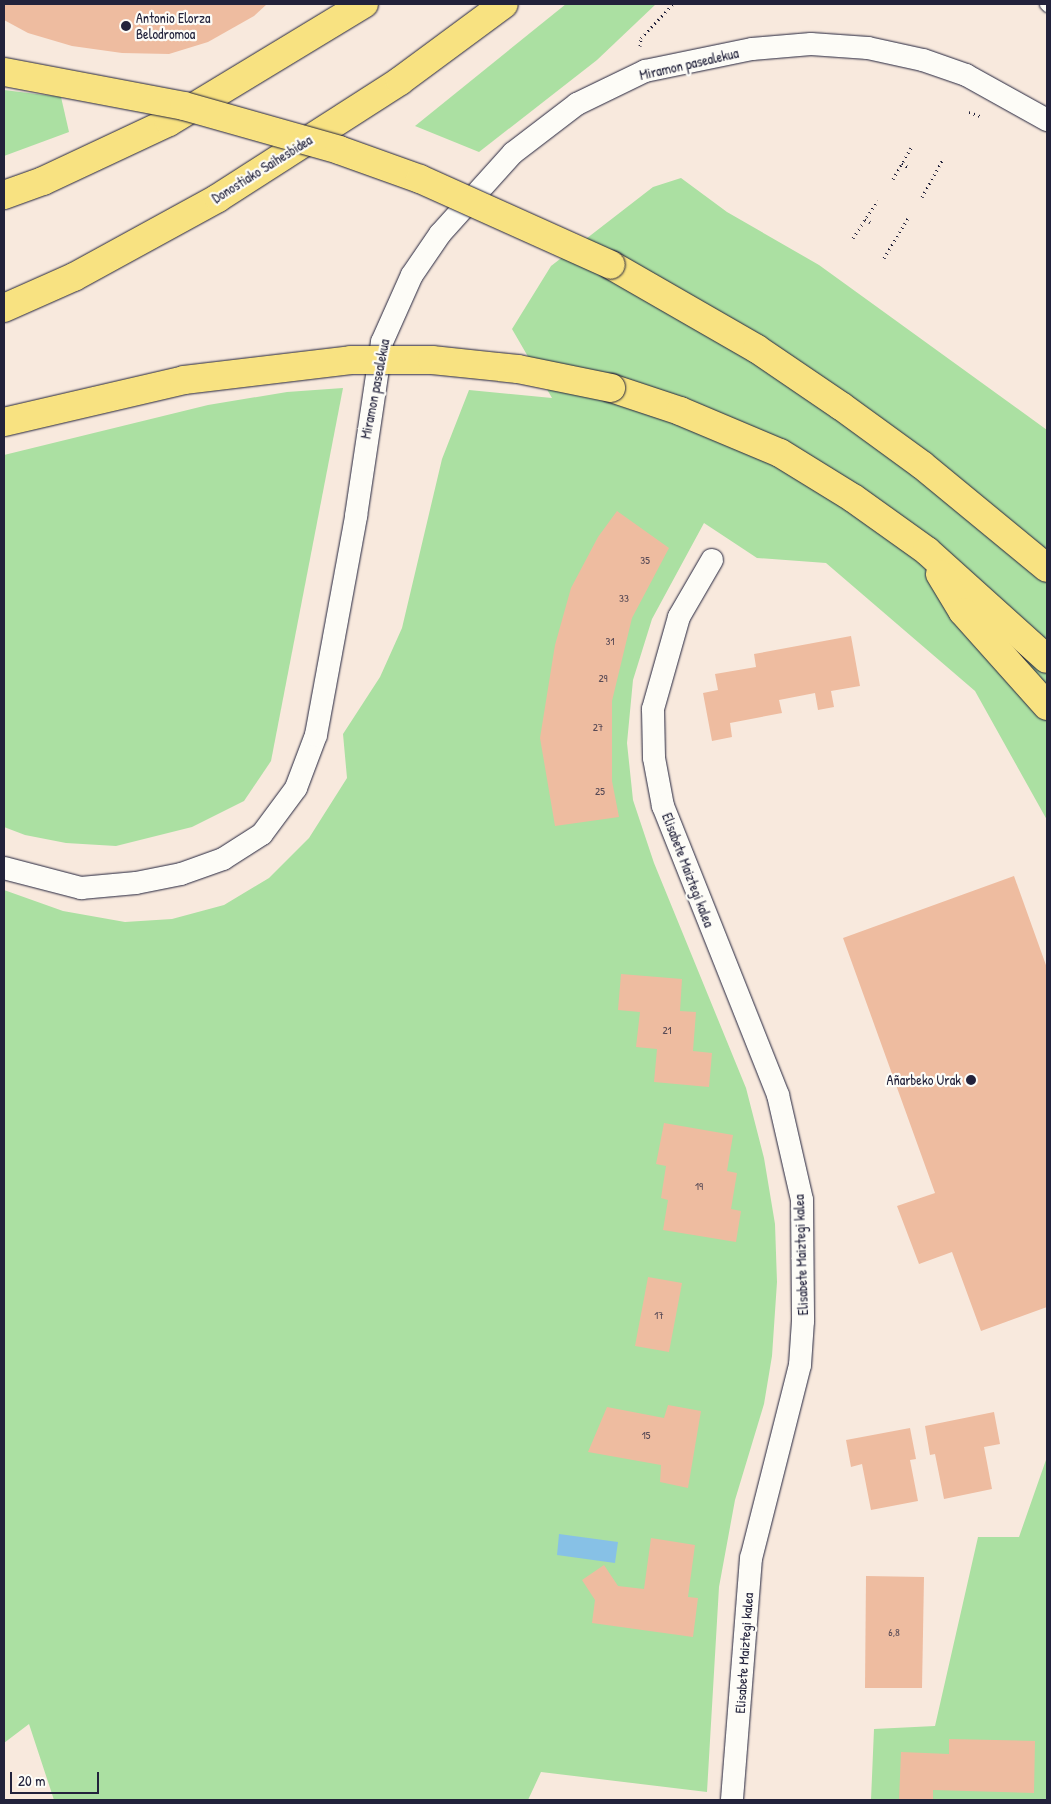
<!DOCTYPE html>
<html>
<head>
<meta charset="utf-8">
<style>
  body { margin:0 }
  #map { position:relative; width:1051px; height:1804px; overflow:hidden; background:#f8e9dd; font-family:"Patrick Hand",sans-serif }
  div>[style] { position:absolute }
  .green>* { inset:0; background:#abe0a2 }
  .water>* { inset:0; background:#87c1e6 }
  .building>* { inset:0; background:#eebca0 }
  .path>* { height:3px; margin-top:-1.5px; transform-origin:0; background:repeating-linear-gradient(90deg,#22223b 0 1px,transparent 0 5px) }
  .roads { filter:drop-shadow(0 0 1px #22223b) drop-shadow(0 0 1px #22223b) }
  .lane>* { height:11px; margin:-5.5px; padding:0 5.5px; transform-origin:5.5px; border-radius:5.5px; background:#fdfcf7 }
  .street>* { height:22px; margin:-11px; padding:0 11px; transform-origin:11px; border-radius:11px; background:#fdfcf7 }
  .highway>* { height:28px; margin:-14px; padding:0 14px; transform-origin:14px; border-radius:14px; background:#f8e281 }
  .bridges { filter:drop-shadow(0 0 1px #22223b) drop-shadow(0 0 1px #22223b) }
  .highway-bridge>* { height:28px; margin:-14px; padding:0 14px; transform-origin:14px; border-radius:14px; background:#f8e281 }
  .dots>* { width:14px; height:14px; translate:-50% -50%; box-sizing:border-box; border:2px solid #fdfcf7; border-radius:50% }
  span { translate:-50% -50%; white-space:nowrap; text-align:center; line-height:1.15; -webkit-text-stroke:4.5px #fdfcf7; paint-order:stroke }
  .number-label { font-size:11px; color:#554854 }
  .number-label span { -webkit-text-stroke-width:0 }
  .poi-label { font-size:14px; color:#22223b }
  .left { translate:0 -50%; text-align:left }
  .right { translate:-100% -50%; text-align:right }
  .street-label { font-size:14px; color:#22223b }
  .frame { position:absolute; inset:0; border:5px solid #22223b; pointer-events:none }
  .scale { position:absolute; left:10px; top:1772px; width:89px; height:22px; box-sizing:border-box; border:2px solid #22223b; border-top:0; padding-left:6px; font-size:15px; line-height:18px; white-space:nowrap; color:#22223b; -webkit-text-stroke:4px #fdfcf7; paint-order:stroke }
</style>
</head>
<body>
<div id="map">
  <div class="green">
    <div style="clip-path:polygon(566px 4px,656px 4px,597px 60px,479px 152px,415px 126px)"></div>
    <div style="clip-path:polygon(4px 90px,61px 97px,69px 132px,4px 156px)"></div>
    <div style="clip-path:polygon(681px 178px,727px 212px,819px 265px,1047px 430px,1047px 820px,975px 691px,826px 563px,757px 558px,704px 523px,652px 619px,633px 680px,627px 743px,633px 800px,654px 863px,746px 1088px,764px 1158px,775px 1224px,777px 1282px,772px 1356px,764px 1404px,735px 1500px,719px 1587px,707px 1792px,541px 1772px,528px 1800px,54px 1800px,29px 1724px,4px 1743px,4px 890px,63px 911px,125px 922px,172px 919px,224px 905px,269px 878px,309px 838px,347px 778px,343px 734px,380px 677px,402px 628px,442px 459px,469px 390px,552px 398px,512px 329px,551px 266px,653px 187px)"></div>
    <div style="clip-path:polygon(343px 388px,271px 761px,244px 801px,192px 827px,116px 846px,66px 843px,25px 835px,4px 827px,4px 455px,208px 405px,287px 392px)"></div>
    <div style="clip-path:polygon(1047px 1457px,1047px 1800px,871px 1800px,874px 1729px,935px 1726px,978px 1537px,1019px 1537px)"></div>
  </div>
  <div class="water">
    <div style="clip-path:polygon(559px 1534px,618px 1542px,615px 1563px,557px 1555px)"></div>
  </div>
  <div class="building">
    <div style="clip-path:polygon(4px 4px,267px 4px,254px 16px,208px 42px,169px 54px,122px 53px,72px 46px,28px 33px,4px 20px)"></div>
    <div style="clip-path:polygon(617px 511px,669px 548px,632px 618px,612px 701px,612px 781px,619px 817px,555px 826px,540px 738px,555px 645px,571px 588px,598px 537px)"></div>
    <div style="clip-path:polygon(851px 636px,860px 686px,831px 691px,834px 707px,818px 710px,815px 693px,779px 700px,782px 713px,730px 723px,732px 737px,712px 741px,703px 693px,718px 690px,715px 674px,756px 667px,754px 654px)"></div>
    <div style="clip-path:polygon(1014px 876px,1047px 968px,1047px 1307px,981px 1331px,952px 1252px,919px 1264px,897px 1206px,935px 1193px,843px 938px)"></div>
    <div style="clip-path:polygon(621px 974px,682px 979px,680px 1011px,696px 1012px,693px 1051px,712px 1053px,709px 1087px,654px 1082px,657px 1049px,636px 1047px,640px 1012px,618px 1010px)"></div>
    <div style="clip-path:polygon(664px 1123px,733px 1135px,727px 1171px,737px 1173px,731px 1209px,741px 1211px,736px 1242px,663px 1230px,668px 1200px,661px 1198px,666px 1166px,656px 1164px)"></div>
    <div style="clip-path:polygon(648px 1277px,682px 1283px,669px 1352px,635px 1346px)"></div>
    <div style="clip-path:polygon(668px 1405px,701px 1411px,688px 1488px,660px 1482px,661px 1465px,588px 1452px,607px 1407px,664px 1418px)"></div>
    <div style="clip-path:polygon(994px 1412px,1000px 1444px,984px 1447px,992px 1489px,944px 1499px,935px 1454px,930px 1455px,925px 1426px)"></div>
    <div style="clip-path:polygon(910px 1428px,916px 1459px,910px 1460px,918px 1501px,871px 1510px,862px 1464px,851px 1467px,846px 1440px)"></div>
    <div style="clip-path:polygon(651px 1538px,695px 1545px,688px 1597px,698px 1598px,693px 1637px,592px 1623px,595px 1600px,582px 1580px,604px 1565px,618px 1586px,644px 1589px)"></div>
    <div style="clip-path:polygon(866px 1576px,924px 1577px,922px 1688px,865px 1688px)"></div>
    <div style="clip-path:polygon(949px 1739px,1035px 1741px,1034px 1793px,933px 1790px,933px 1800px,899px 1800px,901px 1752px,949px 1754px)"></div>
  </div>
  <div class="path">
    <div style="left:640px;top:46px;width:8px;rotate:-83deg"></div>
    <div style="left:641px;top:38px;width:47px;rotate:-46.7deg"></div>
    <div style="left:969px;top:112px;width:12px;rotate:20deg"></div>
    <div style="left:902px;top:163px;width:7px;rotate:34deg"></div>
    <div style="left:893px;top:179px;width:36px;rotate:-60deg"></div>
    <div style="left:922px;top:197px;width:43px;rotate:-61.1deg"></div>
    <div style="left:865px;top:219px;width:6px;rotate:31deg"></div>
    <div style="left:853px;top:238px;width:45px;rotate:-56.7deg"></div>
    <div style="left:884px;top:258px;width:47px;rotate:-59deg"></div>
  </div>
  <div class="roads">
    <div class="lane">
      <div style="left:1045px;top:4px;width:3px;rotate:45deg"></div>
    </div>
    <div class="street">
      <div style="left:712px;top:560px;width:66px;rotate:120.1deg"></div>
      <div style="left:679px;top:617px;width:96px;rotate:105.8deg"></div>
      <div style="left:653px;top:709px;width:49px;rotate:88.8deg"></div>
      <div style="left:654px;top:758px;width:49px;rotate:79.4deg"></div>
      <div style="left:663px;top:806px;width:311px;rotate:68.3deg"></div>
      <div style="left:778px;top:1095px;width:108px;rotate:77.1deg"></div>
      <div style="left:802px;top:1200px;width:121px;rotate:89.5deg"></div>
      <div style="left:803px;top:1321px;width:44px;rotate:93.9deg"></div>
      <div style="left:800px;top:1365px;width:199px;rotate:104.2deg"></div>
      <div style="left:751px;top:1558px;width:243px;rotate:94.5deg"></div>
      <div style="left:4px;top:868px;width:80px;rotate:14.6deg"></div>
      <div style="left:81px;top:888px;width:55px;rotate:-5.2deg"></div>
      <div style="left:136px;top:883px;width:46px;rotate:-11.3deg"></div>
      <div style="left:181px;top:874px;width:45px;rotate:-19.7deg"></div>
      <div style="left:223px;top:859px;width:46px;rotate:-32.7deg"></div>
      <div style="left:262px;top:834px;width:57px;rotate:-53.5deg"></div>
      <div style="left:296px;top:788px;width:57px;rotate:-69.3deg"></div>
      <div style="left:316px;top:735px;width:223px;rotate:-79.6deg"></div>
      <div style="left:356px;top:516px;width:176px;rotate:-81.5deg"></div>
      <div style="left:382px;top:342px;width:73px;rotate:-65.9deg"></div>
      <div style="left:412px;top:275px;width:50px;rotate:-55.7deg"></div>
      <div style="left:440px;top:234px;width:109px;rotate:-48deg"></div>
      <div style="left:513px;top:153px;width:81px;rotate:-37.4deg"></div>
      <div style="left:577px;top:104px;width:76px;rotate:-25.9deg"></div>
      <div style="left:645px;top:71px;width:109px;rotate:-11.6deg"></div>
      <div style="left:752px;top:49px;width:59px;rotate:-4.8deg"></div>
      <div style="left:811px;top:44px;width:57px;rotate:4deg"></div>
      <div style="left:868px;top:48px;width:56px;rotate:12.3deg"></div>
      <div style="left:923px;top:60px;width:46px;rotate:19.2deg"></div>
      <div style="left:966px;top:75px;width:93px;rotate:29.1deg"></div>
    </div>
    <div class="highway">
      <div style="left:4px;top:195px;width:41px;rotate:-19.7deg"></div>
      <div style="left:43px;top:181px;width:139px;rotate:-25.1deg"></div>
      <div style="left:169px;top:122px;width:228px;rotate:-31.2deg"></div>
      <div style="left:611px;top:265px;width:168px;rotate:29.9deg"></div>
      <div style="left:757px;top:349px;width:102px;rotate:34.2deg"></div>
      <div style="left:841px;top:406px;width:100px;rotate:36.1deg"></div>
      <div style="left:922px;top:465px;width:162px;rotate:39.5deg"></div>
      <div style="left:4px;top:308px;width:77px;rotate:-23.9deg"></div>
      <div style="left:74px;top:277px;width:164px;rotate:-28.7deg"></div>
      <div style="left:218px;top:198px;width:216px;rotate:-32.7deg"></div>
      <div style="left:400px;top:81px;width:129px;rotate:-36.5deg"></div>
      <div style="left:611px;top:388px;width:73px;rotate:18.4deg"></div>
      <div style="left:680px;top:411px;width:108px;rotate:22.8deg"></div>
      <div style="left:780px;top:453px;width:86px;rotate:31.7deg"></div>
      <div style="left:853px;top:498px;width:91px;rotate:35.6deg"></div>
      <div style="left:927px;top:551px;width:161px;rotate:42deg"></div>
      <div style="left:940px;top:574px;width:44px;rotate:58.8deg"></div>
      <div style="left:963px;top:612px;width:126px;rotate:48.2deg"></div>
    </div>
  </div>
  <div class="bridges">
    <div class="highway-bridge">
      <div style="left:4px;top:72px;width:183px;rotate:10.7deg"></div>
      <div style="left:184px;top:106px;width:161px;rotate:15.8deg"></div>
      <div style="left:339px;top:150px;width:86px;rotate:19.7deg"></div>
      <div style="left:420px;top:179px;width:209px;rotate:24.2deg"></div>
      <div style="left:4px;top:422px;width:185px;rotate:-13.1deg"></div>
      <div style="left:184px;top:380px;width:168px;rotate:-6.8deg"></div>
      <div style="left:351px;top:360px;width:81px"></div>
      <div style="left:432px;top:360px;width:86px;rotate:6deg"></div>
      <div style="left:518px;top:369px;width:95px;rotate:11.5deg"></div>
    </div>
  </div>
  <div class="dots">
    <div style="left:126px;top:26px;background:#22223b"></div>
    <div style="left:971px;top:1080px;background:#22223b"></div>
  </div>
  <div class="number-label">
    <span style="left:645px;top:560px">35</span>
    <span style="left:624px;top:598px">33</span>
    <span style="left:610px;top:641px">31</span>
    <span style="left:603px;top:678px">29</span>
    <span style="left:598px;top:727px">27</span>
    <span style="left:600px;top:791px">25</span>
    <span style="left:667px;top:1030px">21</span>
    <span style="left:699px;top:1186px">19</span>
    <span style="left:659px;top:1315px">17</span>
    <span style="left:646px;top:1435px">15</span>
    <span style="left:894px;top:1632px">6,8</span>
  </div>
  <div class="poi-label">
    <span class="left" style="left:136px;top:26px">Antonio Elorza<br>Belodromoa</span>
    <span class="right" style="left:961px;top:1080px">Añarbeko Urak</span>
  </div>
  <div class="street-label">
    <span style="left:689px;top:64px;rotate:-13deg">Miramon pasealekua</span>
    <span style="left:262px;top:169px;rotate:-32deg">Donostiako Saihesbidea</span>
    <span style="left:375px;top:389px;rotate:-79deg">Miramon pasealekua</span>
    <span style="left:688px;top:870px;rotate:69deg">Elisabete Maiztegi kalea</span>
    <span style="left:801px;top:1255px;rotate:-92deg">Elisabete Maiztegi kalea</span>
    <span style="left:744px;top:1653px;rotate:-86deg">Elisabete Maiztegi kalea</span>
  </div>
  <div class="frame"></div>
  <div class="scale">20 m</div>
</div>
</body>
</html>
